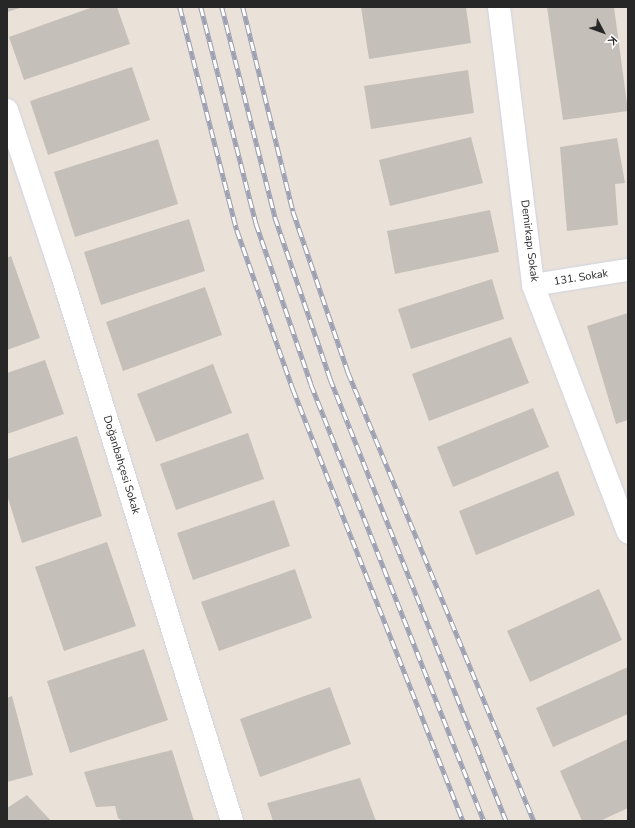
<!DOCTYPE html>
<html>
<head>
<meta charset="utf-8">
<style>
  body { margin:0 }
  #map { position:relative; width:635px; height:828px; overflow:hidden; background:#eae2d9; font-family:"Nunito Sans",sans-serif }
  div>[style] { position:absolute }
  .building>* { inset:0; background:#c5bfb9 }
  .roads { filter:drop-shadow(0 0 1px #ced2e0) drop-shadow(0 0 1px #ced2e0) }
  .minor>* { height:22px; margin:-11px; padding:0 11px; transform-origin:11px; border-radius:11px; background:#fff }
  .rail>* { height:4.5px; margin-top:-2.25px; transform-origin:0; background:repeating-linear-gradient(90deg,#fff 0 9px,#9ca0b2 0 18px); box-sizing:border-box; border-block:1px solid #9ca0b2 }
  span { translate:-50% -50%; white-space:nowrap; text-align:center; line-height:1.15; -webkit-text-stroke:3px #fff; paint-order:stroke }
  .street-label { font-size:11px; color:#272727 }
  .frame { position:absolute; inset:0; border:8px solid #272727; pointer-events:none }
  .north { position:absolute; left:583px; top:12px; width:40px; height:40px; -webkit-text-stroke:3px #fff; paint-order:stroke; rotate:131deg; font-size:11px; font-weight:700; line-height:16px; text-align:center; color:#272727 }
  .north::after { content:''; display:block; margin:auto; width:14px; height:18px; background:#272727; clip-path:polygon(50% 0,100% 100%,50% 72%,0 100%) }
</style>
</head>
<body>
<div id="map">
  <div class="building">
    <div style="clip-path:polygon(7px 7px,23px 7px,7px 12px)"></div>
    <div style="clip-path:polygon(93px 7px,117px 7px,130px 44px,24px 80px,9px 37px)"></div>
    <div style="clip-path:polygon(361px 7px,466px 7px,471px 43px,369px 59px)"></div>
    <div style="clip-path:polygon(547px 7px,614px 7px,628px 111px,563px 120px)"></div>
    <div style="clip-path:polygon(132px 67px,150px 120px,48px 155px,30px 101px)"></div>
    <div style="clip-path:polygon(468px 70px,474px 113px,371px 129px,364px 86px)"></div>
    <div style="clip-path:polygon(471px 137px,483px 183px,390px 206px,379px 160px)"></div>
    <div style="clip-path:polygon(617px 138px,625px 183px,615px 184px,618px 225px,567px 231px,560px 147px)"></div>
    <div style="clip-path:polygon(158px 139px,178px 204px,75px 237px,54px 172px)"></div>
    <div style="clip-path:polygon(490px 210px,499px 252px,395px 274px,387px 231px)"></div>
    <div style="clip-path:polygon(189px 219px,205px 271px,101px 305px,84px 252px)"></div>
    <div style="clip-path:polygon(11px 256px,40px 338px,7px 350px,7px 258px)"></div>
    <div style="clip-path:polygon(492px 279px,504px 319px,411px 349px,398px 309px)"></div>
    <div style="clip-path:polygon(205px 287px,222px 335px,123px 371px,106px 322px)"></div>
    <div style="clip-path:polygon(628px 313px,628px 420px,616px 424px,587px 326px)"></div>
    <div style="clip-path:polygon(511px 337px,529px 383px,429px 421px,412px 374px)"></div>
    <div style="clip-path:polygon(45px 360px,64px 414px,7px 434px,7px 373px)"></div>
    <div style="clip-path:polygon(213px 364px,232px 413px,156px 442px,137px 394px)"></div>
    <div style="clip-path:polygon(533px 408px,549px 447px,453px 487px,437px 447px)"></div>
    <div style="clip-path:polygon(248px 433px,264px 479px,176px 510px,160px 464px)"></div>
    <div style="clip-path:polygon(77px 436px,102px 516px,22px 543px,7px 495px,7px 459px)"></div>
    <div style="clip-path:polygon(558px 471px,575px 515px,476px 555px,459px 511px)"></div>
    <div style="clip-path:polygon(274px 500px,290px 546px,193px 580px,177px 533px)"></div>
    <div style="clip-path:polygon(107px 542px,136px 626px,64px 651px,35px 567px)"></div>
    <div style="clip-path:polygon(295px 569px,312px 618px,219px 651px,201px 602px)"></div>
    <div style="clip-path:polygon(599px 589px,622px 640px,530px 682px,507px 631px)"></div>
    <div style="clip-path:polygon(144px 649px,168px 720px,70px 753px,47px 681px)"></div>
    <div style="clip-path:polygon(628px 667px,628px 714px,553px 747px,536px 708px)"></div>
    <div style="clip-path:polygon(330px 687px,351px 744px,260px 777px,240px 719px)"></div>
    <div style="clip-path:polygon(12px 696px,33px 775px,7px 782px,7px 698px)"></div>
    <div style="clip-path:polygon(628px 739px,628px 808px,600px 821px,582px 821px,560px 771px)"></div>
    <div style="clip-path:polygon(172px 750px,194px 821px,123px 821px,118px 818px,115px 806px,96px 807px,84px 772px)"></div>
    <div style="clip-path:polygon(360px 778px,376px 821px,273px 821px,267px 803px)"></div>
    <div style="clip-path:polygon(27px 795px,51px 821px,7px 821px,7px 808px)"></div>
  </div>
  <div class="roads">
    <div class="minor">
      <div style="left:499px;top:7px;width:280px;rotate:83deg"></div>
      <div style="left:533px;top:285px;width:265px;rotate:69deg"></div>
      <div style="left:7px;top:110px;width:168px;rotate:71.6deg"></div>
      <div style="left:60px;top:269px;width:578px;rotate:72.69deg"></div>
      <div style="left:533px;top:285px;width:96px;rotate:-9deg"></div>
    </div>
  </div>
  <div class="rail">
    <div style="left:180px;top:7px;width:230px;rotate:75.7deg"></div>
    <div style="left:237px;top:230px;width:169px;rotate:70.6deg"></div>
    <div style="left:293px;top:389px;width:464px;rotate:68.5deg"></div>
    <div style="left:201px;top:7px;width:223px;rotate:75.7deg"></div>
    <div style="left:256px;top:223px;width:170px;rotate:71.1deg"></div>
    <div style="left:311px;top:384px;width:470px;rotate:68.4deg"></div>
    <div style="left:222px;top:7px;width:217px;rotate:75.8deg"></div>
    <div style="left:275px;top:217px;width:170px;rotate:71.1deg"></div>
    <div style="left:330px;top:378px;width:477px;rotate:68.3deg"></div>
    <div style="left:243px;top:7px;width:210px;rotate:76.2deg"></div>
    <div style="left:293px;top:211px;width:170px;rotate:71.1deg"></div>
    <div style="left:348px;top:372px;width:486px;rotate:67.5deg"></div>
  </div>
  <div class="street-label">
    <span style="left:529px;top:241px;rotate:83deg">Demirkapı Sokak</span>
    <span style="left:581px;top:278px;rotate:-9deg">131. Sokak</span>
    <span style="left:121px;top:465px;rotate:73deg">Doğanbahçesi Sokak</span>
  </div>
  <div class="frame"></div>
  <div class="north">K</div>
</div>
</body>
</html>
